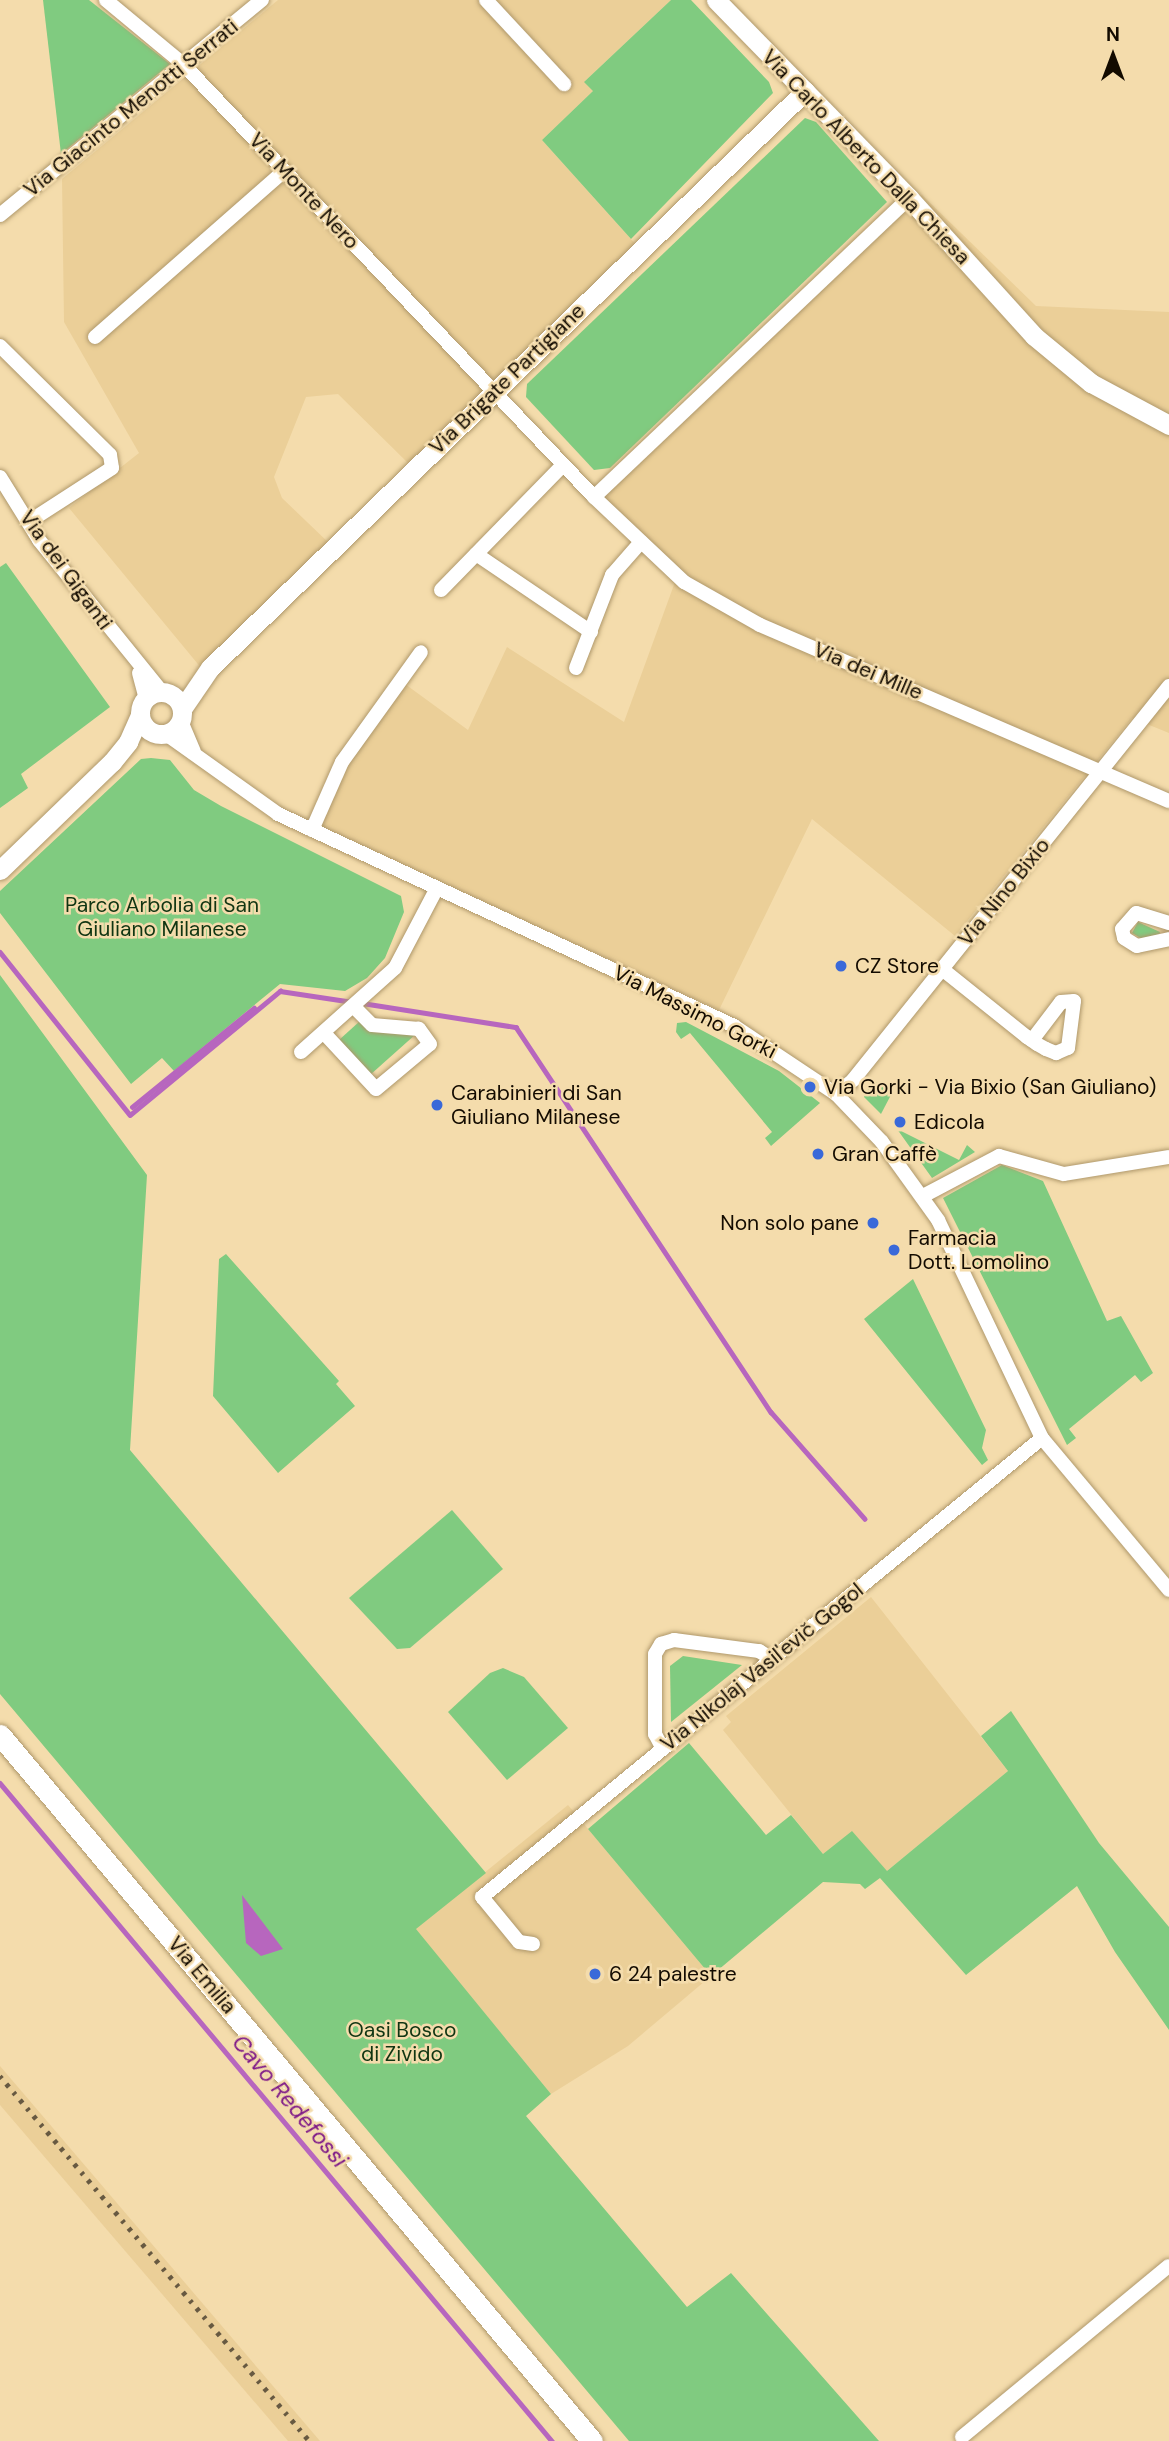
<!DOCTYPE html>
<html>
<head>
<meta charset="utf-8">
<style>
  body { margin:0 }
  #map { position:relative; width:1169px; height:2441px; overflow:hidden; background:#f4dcac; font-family:"DM Sans",sans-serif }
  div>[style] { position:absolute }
  .built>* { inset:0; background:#ebcf98 }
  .green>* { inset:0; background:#80cb80 }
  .water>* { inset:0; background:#b766be }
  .stream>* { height:4.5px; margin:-2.25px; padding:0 2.25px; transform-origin:2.25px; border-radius:2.25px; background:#b766be }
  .roads { filter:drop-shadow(0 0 2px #af986b) drop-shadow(0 0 2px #af986b) }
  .street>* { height:14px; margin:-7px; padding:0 7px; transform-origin:7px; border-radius:7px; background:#fff }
  .secondary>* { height:19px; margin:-9.5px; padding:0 9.5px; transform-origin:9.5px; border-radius:9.5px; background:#fff }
  .secondary>.ring { margin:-9.5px; padding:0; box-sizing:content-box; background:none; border:19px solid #fff; border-radius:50% }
  .primary>* { height:21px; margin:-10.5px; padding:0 10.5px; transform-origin:10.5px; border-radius:10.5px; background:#fff }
  .rail>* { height:4.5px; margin-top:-2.25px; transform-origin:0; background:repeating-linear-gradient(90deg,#675941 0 3.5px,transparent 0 10.5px) }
  .dots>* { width:19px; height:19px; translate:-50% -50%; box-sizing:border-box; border:4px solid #f4dcac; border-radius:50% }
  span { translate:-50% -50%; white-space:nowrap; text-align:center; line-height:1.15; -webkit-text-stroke:5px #f4dcac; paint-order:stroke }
  .street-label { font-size:21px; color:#130b00 }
  .park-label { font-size:21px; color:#103512 }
  .poi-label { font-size:21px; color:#130b00 }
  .left { translate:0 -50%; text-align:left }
  .right { translate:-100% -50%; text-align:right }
  .water-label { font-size:23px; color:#7e1988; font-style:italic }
  .north { position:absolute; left:1078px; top:21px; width:70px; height:70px; -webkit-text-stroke:5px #f4dcac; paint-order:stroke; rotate:0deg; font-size:19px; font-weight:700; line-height:28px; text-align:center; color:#130b00 }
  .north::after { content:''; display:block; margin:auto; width:24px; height:32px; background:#130b00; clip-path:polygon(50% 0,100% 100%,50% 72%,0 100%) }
</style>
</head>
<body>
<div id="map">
  <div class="built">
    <div style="clip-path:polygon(278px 0,671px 0,585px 81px,594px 90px,542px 140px,638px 247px,409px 464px,338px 394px,306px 397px,274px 477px,282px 498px,330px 544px,202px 669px,69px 508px,139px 453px,64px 322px,62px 179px)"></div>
    <div style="clip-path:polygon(922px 195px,1036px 306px,1169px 312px,1169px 733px,1132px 718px,955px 936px,812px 819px,719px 1010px,321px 827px,346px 766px,405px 684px,468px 730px,507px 647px,624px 722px,679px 571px,603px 497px)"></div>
    <div style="clip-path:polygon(871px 1597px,1008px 1771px,887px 1871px,823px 1854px,723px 1730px,731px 1722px,726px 1716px)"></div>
    <div style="clip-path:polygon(568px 1805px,711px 1976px,628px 2046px,551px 2094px,415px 1929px)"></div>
    <div style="clip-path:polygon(0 2066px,320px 2441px,288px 2441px,0 2105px)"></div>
  </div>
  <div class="green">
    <div style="clip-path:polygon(43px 0,89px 0,170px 64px,61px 154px)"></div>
    <div style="clip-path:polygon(671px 0,691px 0,769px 82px,773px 93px,631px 239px,542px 140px,593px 91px,584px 82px)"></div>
    <div style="clip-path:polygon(805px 118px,816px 122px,887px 202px,610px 468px,594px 470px,526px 397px,527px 384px)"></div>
    <div style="clip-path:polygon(6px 563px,110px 707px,21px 774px,28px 788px,0 808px,0 567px)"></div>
    <div style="clip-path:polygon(151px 758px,170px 760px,194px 790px,221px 806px,401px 896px,404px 912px,385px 958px,367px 978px,345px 991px,280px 984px,174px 1071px,162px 1058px,131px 1084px,0 913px,0 891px,141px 759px)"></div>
    <div style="clip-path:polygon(1138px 922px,1160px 932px,1158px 938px,1144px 940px,1132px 933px)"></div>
    <div style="clip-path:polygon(0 975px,147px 1175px,130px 1450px,486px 1873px,416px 1929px,551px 2094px,526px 2116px,687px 2307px,731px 2273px,879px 2441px,629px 2441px,0 1694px)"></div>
    <div style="clip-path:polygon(360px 1021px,416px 1034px,370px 1075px,339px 1040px)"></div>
    <div style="clip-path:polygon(686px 1022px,779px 1071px,820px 1103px,771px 1146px,765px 1138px,772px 1132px,690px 1033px,681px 1039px,676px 1032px,677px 1023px)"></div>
    <div style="clip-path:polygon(872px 1080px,893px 1091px,881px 1114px,864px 1097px)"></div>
    <div style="clip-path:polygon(897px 1129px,959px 1160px,967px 1145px,975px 1152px,932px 1178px)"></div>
    <div style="clip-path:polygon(1002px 1165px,1043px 1181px,1107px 1321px,1121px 1316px,1153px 1373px,1141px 1382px,1135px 1375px,1069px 1429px,1076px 1438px,1067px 1445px,943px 1198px)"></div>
    <div style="clip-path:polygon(226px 1254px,339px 1381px,336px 1384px,355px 1406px,278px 1473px,213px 1396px,219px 1259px)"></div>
    <div style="clip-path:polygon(913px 1279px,986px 1430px,982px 1448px,988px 1460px,982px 1465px,864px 1319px)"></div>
    <div style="clip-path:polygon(452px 1510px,503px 1569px,410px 1648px,397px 1649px,349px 1598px)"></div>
    <div style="clip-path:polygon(683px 1656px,742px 1665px,671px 1722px,670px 1666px)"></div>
    <div style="clip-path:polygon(503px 1668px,524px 1677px,568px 1728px,507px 1780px,448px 1712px,490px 1673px)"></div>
    <div style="clip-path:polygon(1011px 1711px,1099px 1843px,1169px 1927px,1169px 2030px,1115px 1952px,1077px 1886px,966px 1975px,880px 1878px,865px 1889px,860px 1884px,823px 1882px,711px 1976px,588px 1829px,689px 1743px,766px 1835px,791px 1815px,823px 1854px,852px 1831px,887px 1871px,1008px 1771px,981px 1736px)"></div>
  </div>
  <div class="water">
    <div style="clip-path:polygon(242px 1895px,283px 1949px,261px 1956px,246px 1943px)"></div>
  </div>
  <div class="stream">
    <div style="left:0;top:952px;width:208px;rotate:51.4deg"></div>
    <div style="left:130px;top:1115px;width:195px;rotate:-39.6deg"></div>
    <div style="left:280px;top:991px;width:75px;rotate:8.5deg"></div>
    <div style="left:362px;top:1003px;width:156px;rotate:8.9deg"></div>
    <div style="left:516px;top:1027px;width:462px;rotate:56.5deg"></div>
    <div style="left:771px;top:1412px;width:142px;rotate:48.7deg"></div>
    <div style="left:132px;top:1107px;width:157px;rotate:-39.1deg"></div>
    <div style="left:0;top:1783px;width:859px;rotate:50.01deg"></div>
  </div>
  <div class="roads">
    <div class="street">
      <div style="left:106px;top:0;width:100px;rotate:39.7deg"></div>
      <div style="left:183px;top:64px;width:597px;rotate:46.49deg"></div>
      <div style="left:594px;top:497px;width:124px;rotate:43.4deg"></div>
      <div style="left:684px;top:582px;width:87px;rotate:29.5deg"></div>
      <div style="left:760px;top:625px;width:445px;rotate:23.3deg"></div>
      <div style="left:486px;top:0;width:115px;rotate:47.1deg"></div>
      <div style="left:0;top:215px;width:339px;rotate:-39.4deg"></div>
      <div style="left:95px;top:337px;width:252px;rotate:-41.3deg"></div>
      <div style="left:0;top:346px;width:155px;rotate:44.7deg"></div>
      <div style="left:110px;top:455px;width:13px;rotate:81deg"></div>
      <div style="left:112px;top:468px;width:98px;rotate:147.1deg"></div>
      <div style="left:0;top:477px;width:74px;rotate:58.2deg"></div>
      <div style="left:39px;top:540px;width:196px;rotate:51deg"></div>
      <div style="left:594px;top:497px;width:434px;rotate:-43.5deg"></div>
      <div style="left:476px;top:554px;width:139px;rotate:34.1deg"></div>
      <div style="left:441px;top:590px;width:175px;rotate:-45.7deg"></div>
      <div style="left:576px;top:668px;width:100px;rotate:-68.8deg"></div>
      <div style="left:612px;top:575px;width:44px;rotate:-48.7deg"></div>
      <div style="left:139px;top:673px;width:27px;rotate:75deg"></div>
      <div style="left:181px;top:721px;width:33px;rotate:67deg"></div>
      <div style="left:166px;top:734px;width:138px;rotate:35.5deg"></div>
      <div style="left:278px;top:814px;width:503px;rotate:24.93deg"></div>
      <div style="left:734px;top:1026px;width:123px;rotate:33.7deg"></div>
      <div style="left:836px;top:1094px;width:66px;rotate:46.2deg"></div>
      <div style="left:882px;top:1142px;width:96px;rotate:54.3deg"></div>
      <div style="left:938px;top:1220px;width:242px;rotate:64.5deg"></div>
      <div style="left:1042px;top:1438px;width:198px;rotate:50.1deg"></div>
      <div style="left:312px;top:830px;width:74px;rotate:-66.2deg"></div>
      <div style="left:342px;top:762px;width:135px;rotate:-54.3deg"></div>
      <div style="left:1169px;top:923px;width:34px;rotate:-163deg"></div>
      <div style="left:1136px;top:913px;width:21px;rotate:131deg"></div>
      <div style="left:1122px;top:929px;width:9px;rotate:77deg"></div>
      <div style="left:1124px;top:938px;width:15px;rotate:32deg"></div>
      <div style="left:1137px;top:946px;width:33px;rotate:-12deg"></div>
      <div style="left:942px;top:969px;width:109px;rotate:38.7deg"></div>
      <div style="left:1027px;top:1037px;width:12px;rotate:35deg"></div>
      <div style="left:1037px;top:1044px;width:10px;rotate:29deg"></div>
      <div style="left:1046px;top:1049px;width:11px;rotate:22deg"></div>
      <div style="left:1056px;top:1053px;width:13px;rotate:-23deg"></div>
      <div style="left:1068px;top:1048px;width:47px;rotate:-82.7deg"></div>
      <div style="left:1074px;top:1001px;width:13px;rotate:176deg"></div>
      <div style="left:1061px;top:1002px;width:48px;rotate:127.3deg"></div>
      <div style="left:324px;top:1033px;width:76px;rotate:47.1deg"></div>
      <div style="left:376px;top:1089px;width:70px;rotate:-39.8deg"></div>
      <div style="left:430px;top:1044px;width:19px;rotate:-126deg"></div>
      <div style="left:419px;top:1029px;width:47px;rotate:-175.1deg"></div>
      <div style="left:372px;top:1025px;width:25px;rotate:-135deg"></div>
      <div style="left:301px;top:1052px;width:126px;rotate:-41.8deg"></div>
      <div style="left:395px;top:968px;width:90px;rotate:-62.3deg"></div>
      <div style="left:836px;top:1094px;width:22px;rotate:-39deg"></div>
      <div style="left:853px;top:1080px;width:505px;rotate:-51.27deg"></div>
      <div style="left:923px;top:1196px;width:86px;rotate:-27.8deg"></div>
      <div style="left:999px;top:1156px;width:67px;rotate:15.5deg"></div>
      <div style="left:1064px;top:1174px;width:106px;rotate:-9.2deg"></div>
      <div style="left:663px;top:1749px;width:17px;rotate:-118deg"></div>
      <div style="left:655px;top:1734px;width:80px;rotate:-90deg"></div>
      <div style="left:655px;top:1654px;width:12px;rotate:-59deg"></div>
      <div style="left:661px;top:1644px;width:14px;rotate:-17deg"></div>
      <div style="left:674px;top:1640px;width:86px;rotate:7.4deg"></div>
      <div style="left:759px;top:1651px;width:15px;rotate:32deg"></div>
      <div style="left:533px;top:1944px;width:14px;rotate:-172deg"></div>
      <div style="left:519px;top:1942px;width:58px;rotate:-129.4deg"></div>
      <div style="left:482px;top:1897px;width:724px;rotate:-39.34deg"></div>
      <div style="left:962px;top:2437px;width:268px;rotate:-39.6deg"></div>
    </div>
    <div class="secondary">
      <div style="left:716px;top:0;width:277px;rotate:45.7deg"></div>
      <div style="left:909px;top:198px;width:186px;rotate:47.8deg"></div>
      <div style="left:1034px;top:336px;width:74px;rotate:39.5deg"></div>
      <div style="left:1091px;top:383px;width:89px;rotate:28.3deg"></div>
      <div class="ring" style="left:140px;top:692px;width:23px;height:23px"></div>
      <div style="left:182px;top:709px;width:50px;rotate:-55.7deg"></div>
      <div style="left:210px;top:668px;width:829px;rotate:-44.12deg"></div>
      <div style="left:0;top:870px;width:156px;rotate:-44deg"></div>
      <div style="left:112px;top:762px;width:26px;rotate:-51deg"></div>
      <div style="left:128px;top:742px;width:30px;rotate:-66deg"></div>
    </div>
    <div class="primary">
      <div style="left:0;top:1735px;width:921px;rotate:50.02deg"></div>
    </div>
  </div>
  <div class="rail">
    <div style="left:0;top:2076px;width:478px;rotate:49.7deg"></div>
  </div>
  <div class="dots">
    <div style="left:841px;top:966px;background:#3a69d9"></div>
    <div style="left:810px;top:1087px;background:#3a69d9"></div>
    <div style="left:437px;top:1105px;background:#3a69d9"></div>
    <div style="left:900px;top:1122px;background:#3a69d9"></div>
    <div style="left:818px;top:1154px;background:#3a69d9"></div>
    <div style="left:873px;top:1223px;background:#3a69d9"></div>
    <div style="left:894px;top:1250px;background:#3a69d9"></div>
    <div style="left:595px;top:1974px;background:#3a69d9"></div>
  </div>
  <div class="street-label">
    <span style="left:131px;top:108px;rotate:-39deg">Via Giacinto Menotti Serrati</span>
    <span style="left:866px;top:157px;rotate:46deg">Via Carlo Alberto Dalla Chiesa</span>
    <span style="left:304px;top:191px;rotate:47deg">Via Monte Nero</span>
    <span style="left:507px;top:379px;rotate:-44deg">Via Brigate Partigiane</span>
    <span style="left:66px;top:570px;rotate:54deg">Via dei Giganti</span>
    <span style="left:868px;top:671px;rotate:23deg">Via dei Mille</span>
    <span style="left:1004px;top:892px;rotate:-51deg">Via Nino Bixio</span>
    <span style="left:695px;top:1012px;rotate:27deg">Via Massimo Gorki</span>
    <span style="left:762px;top:1667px;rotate:-39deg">Via Nikolaj Vasil'evič Gogol</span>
    <span style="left:202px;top:1975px;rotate:50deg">Via Emilia</span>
  </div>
  <div class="park-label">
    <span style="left:162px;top:917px">Parco Arbolia di San<br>Giuliano Milanese</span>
    <span style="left:402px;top:2042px">Oasi Bosco<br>di Zivido</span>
  </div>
  <div class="poi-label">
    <span class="left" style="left:855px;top:966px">CZ Store</span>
    <span class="left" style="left:824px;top:1087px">Via Gorki - Via Bixio (San Giuliano)</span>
    <span class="left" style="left:451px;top:1105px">Carabinieri di San<br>Giuliano Milanese</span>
    <span class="left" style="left:914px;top:1122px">Edicola</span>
    <span class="left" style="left:832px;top:1154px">Gran Caffè</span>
    <span class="right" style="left:859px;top:1223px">Non solo pane</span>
    <span class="left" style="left:908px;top:1250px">Farmacia<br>Dott. Lomolino</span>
    <span class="left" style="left:609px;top:1974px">6 24 palestre</span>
  </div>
  <div class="water-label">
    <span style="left:290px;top:2101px;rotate:50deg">Cavo Redefossi</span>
  </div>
  <div class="north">N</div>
</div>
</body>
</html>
